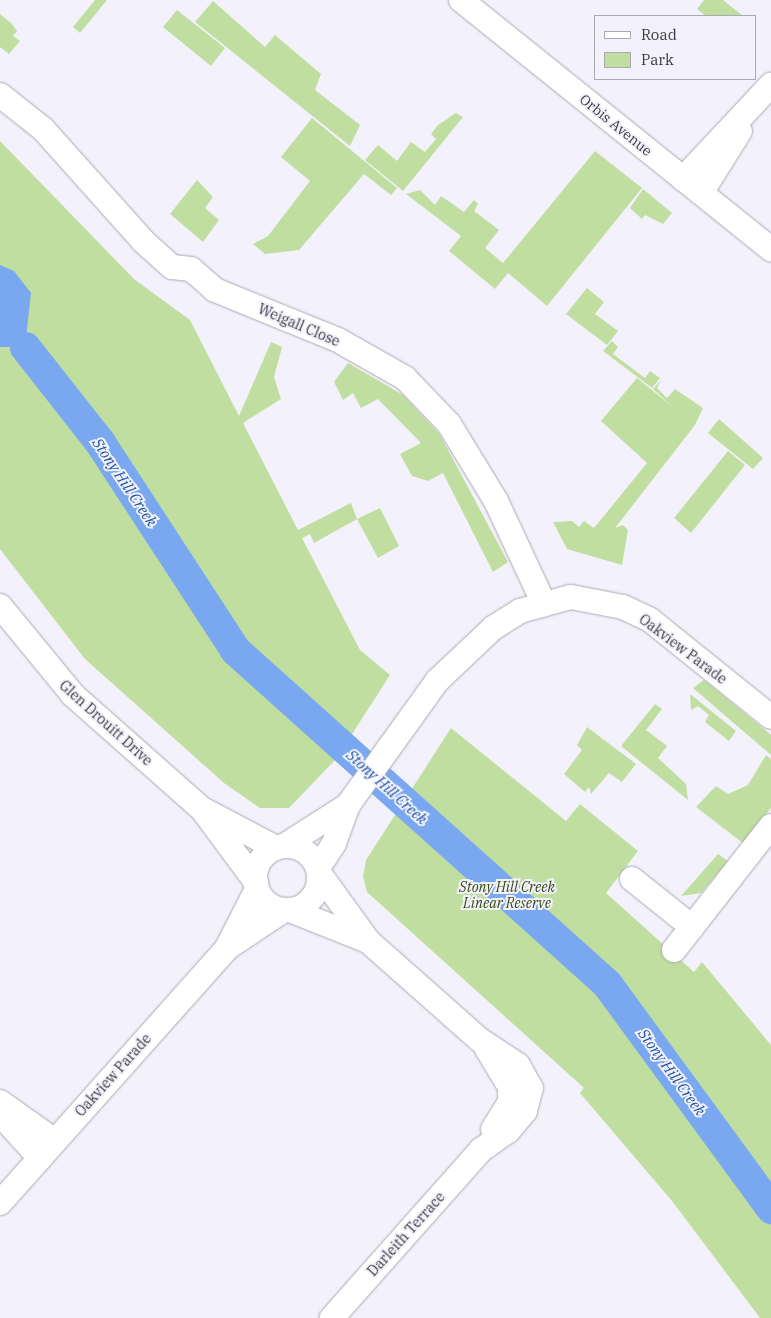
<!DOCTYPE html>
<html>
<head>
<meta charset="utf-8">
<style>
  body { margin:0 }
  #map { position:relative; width:771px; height:1318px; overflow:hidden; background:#f3f2fc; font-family:"IBM Plex Serif",serif }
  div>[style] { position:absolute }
  .green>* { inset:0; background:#c0dea0 }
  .water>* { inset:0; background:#79a8f0 }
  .canal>* { height:31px; margin:-15.5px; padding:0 15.5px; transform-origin:15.5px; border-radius:15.5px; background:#79a8f0 }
  .roads { filter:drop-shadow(0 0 1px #aaa9b3) drop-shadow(0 0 1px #aaa9b3) }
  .street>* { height:24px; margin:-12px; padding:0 12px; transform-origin:12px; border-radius:12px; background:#fff }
  .street>.ring { margin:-12px; padding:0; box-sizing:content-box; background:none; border:24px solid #fff; border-radius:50% }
  span { translate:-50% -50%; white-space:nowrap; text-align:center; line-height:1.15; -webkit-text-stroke:4px #f3f2fc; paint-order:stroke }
  .street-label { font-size:14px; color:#3b3b3e }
  .park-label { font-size:14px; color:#324a0f; font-style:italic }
  .water-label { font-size:15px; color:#1951a4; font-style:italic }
  .legend { position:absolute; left:594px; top:15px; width:162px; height:65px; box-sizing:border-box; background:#f3f2fc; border:1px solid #a9a9b0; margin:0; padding:6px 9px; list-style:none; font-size:15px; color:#3b3b3e }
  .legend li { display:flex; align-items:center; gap:10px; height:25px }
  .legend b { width:25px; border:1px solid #a9a9b0 }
</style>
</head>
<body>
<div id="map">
  <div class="green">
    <div style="clip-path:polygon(95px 0,107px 0,80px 33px,73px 27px)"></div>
    <div style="clip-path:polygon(704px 0,723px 0,743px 16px,706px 16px,697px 9px)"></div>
    <div style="clip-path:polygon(213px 1px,265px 47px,275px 35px,321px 74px,315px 90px,360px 125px,350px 146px,195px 22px)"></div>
    <div style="clip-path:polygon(177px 10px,225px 48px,211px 66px,163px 27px)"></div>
    <div style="clip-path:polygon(0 14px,12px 24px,17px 31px,13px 36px,20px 41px,9px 54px,0 47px)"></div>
    <div style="clip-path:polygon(456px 113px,463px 117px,403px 191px,365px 160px,378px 145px,397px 161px,411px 142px,425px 152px,436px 139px,431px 134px,438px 125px)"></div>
    <div style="clip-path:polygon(312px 118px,397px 188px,391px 195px,364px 174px,299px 250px,265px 254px,253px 244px,268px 236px,310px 181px,281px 157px)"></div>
    <div style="clip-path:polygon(0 141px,134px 279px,190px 320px,239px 416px,271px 342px,282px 347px,274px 377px,281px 399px,243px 423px,298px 530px,351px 503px,357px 519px,380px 508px,399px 546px,378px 558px,357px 519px,314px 543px,310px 534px,302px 538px,360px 650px,390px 675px,336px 759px,289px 808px,260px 808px,224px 783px,85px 659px,0 549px)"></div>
    <div style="clip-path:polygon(595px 151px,642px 188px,547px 306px,508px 273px,495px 289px,449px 251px,461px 236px,406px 194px,420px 190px,435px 205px,441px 196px,464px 212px,474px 200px,478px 204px,474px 211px,499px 230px,485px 248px,503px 263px)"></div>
    <div style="clip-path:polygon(197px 180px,213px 197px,205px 208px,219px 220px,203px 242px,170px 214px)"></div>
    <div style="clip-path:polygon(643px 189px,672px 213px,663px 224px,645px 215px,642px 219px,630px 208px)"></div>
    <div style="clip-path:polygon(587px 288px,604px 302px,595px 314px,618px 331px,607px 345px,566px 314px)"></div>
    <div style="clip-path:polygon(612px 341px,618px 347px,613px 354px,645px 378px,650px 371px,660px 378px,652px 388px,603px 351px)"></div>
    <div style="clip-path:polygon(348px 363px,403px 395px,440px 435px,508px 562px,493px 572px,443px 473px,428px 481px,412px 476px,400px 454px,421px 443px,378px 399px,361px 408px,353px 393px,343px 400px,334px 382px)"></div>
    <div style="clip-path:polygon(637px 378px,673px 407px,653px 389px,661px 380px,657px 388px,667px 398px,675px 389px,703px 408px,695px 425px,615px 528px,623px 525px,628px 530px,622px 565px,567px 549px,553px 522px,572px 521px,579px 527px,584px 521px,594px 528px,647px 463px,601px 421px)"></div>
    <div style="clip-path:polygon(719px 419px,763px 458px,753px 469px,708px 433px)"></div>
    <div style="clip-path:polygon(728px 451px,745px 465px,691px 533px,674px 518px)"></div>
    <div style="clip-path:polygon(704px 680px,771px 735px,771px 755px,693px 688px)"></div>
    <div style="clip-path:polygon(690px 694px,736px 731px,729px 741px,705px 722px,709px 715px,698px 706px,691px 710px)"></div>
    <div style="clip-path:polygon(655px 704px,662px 709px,646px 730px,667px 746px,658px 758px,686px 784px,688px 800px,621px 746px)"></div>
    <div style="clip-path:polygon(587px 727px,636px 764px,622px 782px,609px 773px,591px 794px,589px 787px,585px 792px,564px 774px,582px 750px,577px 745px)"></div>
    <div style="clip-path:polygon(451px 728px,566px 821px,580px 804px,638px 851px,606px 893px,694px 972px,702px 962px,771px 1045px,771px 1318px,760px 1318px,672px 1201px,580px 1093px,584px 1088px,367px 892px,363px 877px,366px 860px)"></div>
    <div style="clip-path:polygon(766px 755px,771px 759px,771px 808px,743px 843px,696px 807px,716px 786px,728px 794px,748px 785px)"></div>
    <div style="clip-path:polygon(718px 854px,728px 861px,701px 893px,681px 896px)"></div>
  </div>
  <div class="water">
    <div style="clip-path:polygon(0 265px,14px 271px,31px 293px,25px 347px,0 347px)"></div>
  </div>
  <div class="canal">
    <div style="left:25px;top:347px;width:120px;rotate:51.8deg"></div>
    <div style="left:99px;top:441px;width:249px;rotate:56.9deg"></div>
    <div style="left:235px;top:650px;width:500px;rotate:41.9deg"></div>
    <div style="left:607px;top:984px;width:278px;rotate:53.8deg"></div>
  </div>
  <div class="roads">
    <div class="street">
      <div style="left:461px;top:0;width:398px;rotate:38.8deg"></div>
      <div style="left:0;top:95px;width:55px;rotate:38.3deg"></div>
      <div style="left:43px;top:129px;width:150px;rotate:48.2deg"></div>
      <div style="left:143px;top:241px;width:39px;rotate:42deg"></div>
      <div style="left:172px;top:267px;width:19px;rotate:6deg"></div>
      <div style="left:191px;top:269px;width:32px;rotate:41deg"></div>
      <div style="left:215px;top:290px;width:133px;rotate:22.1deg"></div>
      <div style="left:338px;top:340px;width:77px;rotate:29.6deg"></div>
      <div style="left:405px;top:378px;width:64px;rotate:46.3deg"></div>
      <div style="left:449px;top:424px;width:90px;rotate:58.6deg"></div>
      <div style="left:496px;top:501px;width:114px;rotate:65deg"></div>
      <div style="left:683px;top:179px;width:129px;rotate:-46.9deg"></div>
      <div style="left:701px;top:193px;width:73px;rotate:-57.8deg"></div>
      <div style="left:0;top:606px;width:115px;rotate:50.6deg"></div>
      <div style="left:73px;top:695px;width:172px;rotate:41.5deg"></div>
      <div style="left:202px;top:809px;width:91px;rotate:53.5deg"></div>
      <div style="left:206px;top:811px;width:79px;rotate:27.9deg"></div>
      <div style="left:284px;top:846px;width:76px;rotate:-32.6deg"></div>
      <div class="ring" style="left:255px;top:846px;width:40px;height:40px"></div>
      <div style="left:318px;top:868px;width:30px;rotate:-57deg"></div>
      <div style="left:334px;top:843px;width:40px;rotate:-69.8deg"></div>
      <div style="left:348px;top:805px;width:153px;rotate:-54.3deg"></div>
      <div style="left:437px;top:681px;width:77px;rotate:-43.4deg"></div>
      <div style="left:493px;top:628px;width:32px;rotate:-32deg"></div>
      <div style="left:520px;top:611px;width:53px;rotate:-15.4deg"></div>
      <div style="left:571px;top:597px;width:53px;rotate:10.9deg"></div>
      <div style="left:623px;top:607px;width:29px;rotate:25deg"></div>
      <div style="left:649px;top:619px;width:156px;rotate:38.8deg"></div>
      <div style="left:319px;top:873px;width:84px;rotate:54.2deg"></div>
      <div style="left:368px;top:941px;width:149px;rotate:41.5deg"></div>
      <div style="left:480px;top:1040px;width:45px;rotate:33.3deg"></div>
      <div style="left:518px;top:1065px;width:26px;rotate:61deg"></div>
      <div style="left:531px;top:1088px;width:24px;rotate:105deg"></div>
      <div style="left:525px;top:1111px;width:26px;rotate:130deg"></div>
      <div style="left:508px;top:1131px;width:33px;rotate:145deg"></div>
      <div style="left:481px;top:1150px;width:225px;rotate:131.6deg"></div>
      <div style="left:632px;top:879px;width:77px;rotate:38.7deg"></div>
      <div style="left:290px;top:910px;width:84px;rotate:21.7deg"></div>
      <div style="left:227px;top:948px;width:69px;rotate:-33.7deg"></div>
      <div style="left:674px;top:950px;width:157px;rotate:-52deg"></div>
      <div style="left:487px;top:1049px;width:44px;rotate:58.8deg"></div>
      <div style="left:510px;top:1087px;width:15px;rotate:90deg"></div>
      <div style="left:510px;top:1102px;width:32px;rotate:122deg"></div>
      <div style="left:0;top:1102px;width:67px;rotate:35.3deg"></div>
      <div style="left:0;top:1114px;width:59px;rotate:47.7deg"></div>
      <div style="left:0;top:1203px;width:341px;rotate:-48.3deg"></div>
      <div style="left:227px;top:948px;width:66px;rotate:-63deg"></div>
    </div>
  </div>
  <div class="street-label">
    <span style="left:616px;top:125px;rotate:39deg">Orbis Avenue</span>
    <span style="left:299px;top:325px;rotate:23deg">Weigall Close</span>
    <span style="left:683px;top:649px;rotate:37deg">Oakview Parade</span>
    <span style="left:106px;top:723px;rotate:42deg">Glen Drouitt Drive</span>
    <span style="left:113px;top:1075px;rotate:-48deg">Oakview Parade</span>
    <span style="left:406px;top:1234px;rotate:-48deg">Darleith Terrace</span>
  </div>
  <div class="park-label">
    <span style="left:507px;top:895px">Stony Hill Creek<br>Linear Reserve</span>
  </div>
  <div class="water-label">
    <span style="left:125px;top:482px;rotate:56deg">Stony Hill Creek</span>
    <span style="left:387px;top:787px;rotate:42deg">Stony Hill Creek</span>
    <span style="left:672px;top:1072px;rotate:54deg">Stony Hill Creek</span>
  </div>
  <ul class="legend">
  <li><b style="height:6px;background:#fff"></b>Road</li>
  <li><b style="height:14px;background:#c0dea0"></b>Park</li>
  </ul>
</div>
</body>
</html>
